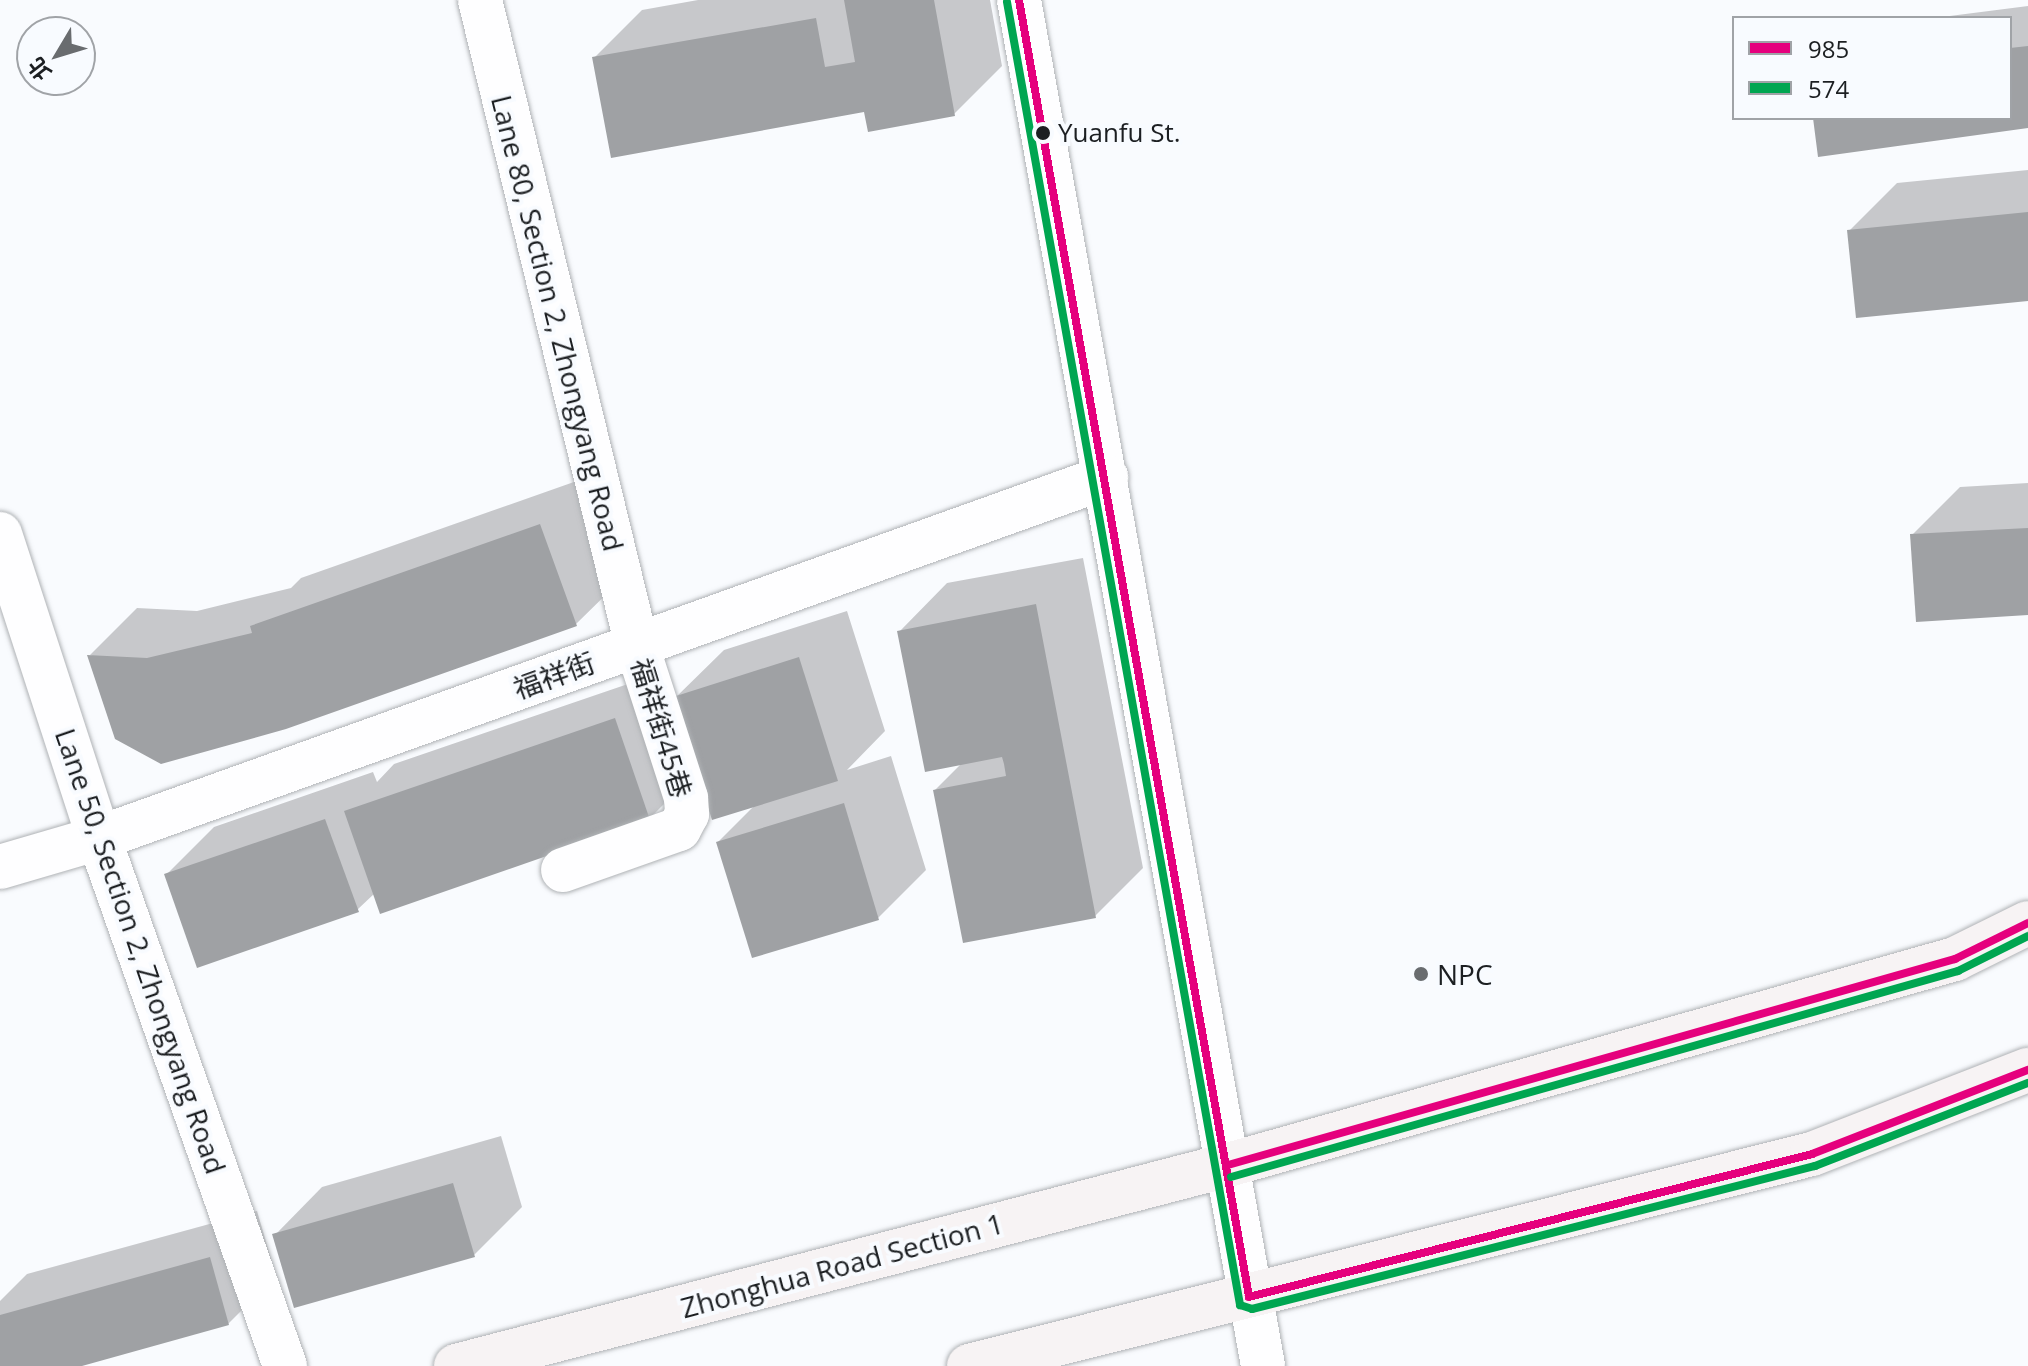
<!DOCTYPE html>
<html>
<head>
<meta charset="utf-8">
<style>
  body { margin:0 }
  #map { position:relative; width:2028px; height:1366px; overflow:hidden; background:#f9fbfe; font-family:"Open Sans","Noto Sans TC",sans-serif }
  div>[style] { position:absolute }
  .shadow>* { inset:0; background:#0003 }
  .building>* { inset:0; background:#9fa1a4 }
  .roads { filter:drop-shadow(0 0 2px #afb2b5) drop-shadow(0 0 2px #afb2b5) }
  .minor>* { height:44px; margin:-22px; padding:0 22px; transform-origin:22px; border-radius:22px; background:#fefeff }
  .major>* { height:44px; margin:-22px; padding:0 22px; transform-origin:22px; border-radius:22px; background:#f7f3f4 }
  .bus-1>* { height:8px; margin:-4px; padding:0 4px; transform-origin:4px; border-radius:4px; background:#e5007d }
  .bus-2>* { height:8px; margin:-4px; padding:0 4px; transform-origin:4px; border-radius:4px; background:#00a651 }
  .dots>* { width:22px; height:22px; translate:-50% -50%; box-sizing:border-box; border:4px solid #f8fbff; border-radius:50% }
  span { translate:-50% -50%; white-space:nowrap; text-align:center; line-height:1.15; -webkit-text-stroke:8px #f8fbff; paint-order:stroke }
  .bus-label { font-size:26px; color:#1c1f22 }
  .left { translate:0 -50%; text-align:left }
  .street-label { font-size:28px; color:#1c1f22 }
  .poi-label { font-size:28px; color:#1c1f22 }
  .legend { position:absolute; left:1732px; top:16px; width:280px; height:104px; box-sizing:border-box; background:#f8fbff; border:2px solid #a0a3a7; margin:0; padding:10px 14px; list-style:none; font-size:24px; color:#1c1f22 }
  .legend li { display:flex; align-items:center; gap:16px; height:40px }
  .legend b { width:40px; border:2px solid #a0a3a7 }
  .north { position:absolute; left:16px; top:16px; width:80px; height:80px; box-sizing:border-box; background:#f8fbff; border:2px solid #a0a3a7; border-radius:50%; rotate:232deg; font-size:22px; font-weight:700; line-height:32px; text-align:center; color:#1c1f22 }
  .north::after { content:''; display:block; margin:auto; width:28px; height:36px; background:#696c6f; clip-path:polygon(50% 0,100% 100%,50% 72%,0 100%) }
</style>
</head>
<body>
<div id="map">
  <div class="shadow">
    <div style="clip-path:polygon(698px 0,990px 0,1002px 66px,954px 114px,866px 110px,594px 58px,642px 10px)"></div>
    <div style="clip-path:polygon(2028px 6px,2028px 126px,1815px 118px,2010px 118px,2010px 18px,1934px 18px)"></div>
    <div style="clip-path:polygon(2028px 170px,2028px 299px,1849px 231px,1897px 183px)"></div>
    <div style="clip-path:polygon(588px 477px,624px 577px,576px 624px,286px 727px,90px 655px,137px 608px,197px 611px,291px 588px,301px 578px)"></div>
    <div style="clip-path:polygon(2028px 483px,2028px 613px,1912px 535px,1960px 487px)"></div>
    <div style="clip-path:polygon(1083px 558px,1143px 868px,1095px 916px,935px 790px,962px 763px,900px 631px,947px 583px)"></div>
    <div style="clip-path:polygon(847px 611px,885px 731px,847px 770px,891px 756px,926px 870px,878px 918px,718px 842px,756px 804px,698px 770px,649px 819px,375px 893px,357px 910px,166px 875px,214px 827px,373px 772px,377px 782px,394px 764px,663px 672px,673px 700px,724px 650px)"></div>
    <div style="clip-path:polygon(501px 1136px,522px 1207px,474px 1255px,275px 1235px,322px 1187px)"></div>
    <div style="clip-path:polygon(257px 1211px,276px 1276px,228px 1324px,74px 1366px,0 1366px,0 1301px,27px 1274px)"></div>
  </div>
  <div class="building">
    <div style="clip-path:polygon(844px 0,934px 0,955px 116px,868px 132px,864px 112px,611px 158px,592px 57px,816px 18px,825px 67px,855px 62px)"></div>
    <div style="clip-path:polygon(2028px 46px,2028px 128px,1818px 157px,1813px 118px,2010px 118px,2010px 48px)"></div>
    <div style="clip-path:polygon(2028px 212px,2028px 301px,1856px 318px,1847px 230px)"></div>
    <div style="clip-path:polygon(540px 524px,577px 626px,286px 729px,161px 764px,115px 739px,87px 655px,147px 658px,252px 633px,250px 626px)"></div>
    <div style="clip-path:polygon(2028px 528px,2028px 615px,1916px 622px,1910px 534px)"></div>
    <div style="clip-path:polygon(1036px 604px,1096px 918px,963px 943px,933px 790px,1006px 776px,1004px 764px,1002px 757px,925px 772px,897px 631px)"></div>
    <div style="clip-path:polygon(799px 657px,838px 781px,712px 820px,673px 697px)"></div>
    <div style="clip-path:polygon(615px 718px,650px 820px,380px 914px,344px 811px)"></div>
    <div style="clip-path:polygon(844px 803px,879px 920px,752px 958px,716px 842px)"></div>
    <div style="clip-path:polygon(325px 819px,359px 912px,197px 968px,164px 874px)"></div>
    <div style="clip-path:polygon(453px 1183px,475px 1257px,294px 1308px,272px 1234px)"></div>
    <div style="clip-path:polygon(210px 1257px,229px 1325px,82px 1366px,0 1366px,0 1315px)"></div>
  </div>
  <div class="roads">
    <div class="minor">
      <div style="left:480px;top:0;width:665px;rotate:76.34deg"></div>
      <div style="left:637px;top:646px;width:160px;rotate:72.1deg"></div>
      <div style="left:686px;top:798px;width:16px;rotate:86deg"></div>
      <div style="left:687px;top:814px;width:17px;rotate:118deg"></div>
      <div style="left:679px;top:829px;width:123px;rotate:160.5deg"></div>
      <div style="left:1019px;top:0;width:1388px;rotate:79.87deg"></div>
      <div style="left:0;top:534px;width:320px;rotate:72deg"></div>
      <div style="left:99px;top:838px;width:560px;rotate:70.59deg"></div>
      <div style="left:0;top:867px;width:103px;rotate:-16.3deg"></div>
      <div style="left:99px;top:838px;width:1070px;rotate:-19.72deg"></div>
    </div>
    <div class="major">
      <div style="left:456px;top:1366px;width:798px;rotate:-14.59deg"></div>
      <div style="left:1228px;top:1165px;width:756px;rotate:-15.82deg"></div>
      <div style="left:1955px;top:959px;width:81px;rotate:-26.3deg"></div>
      <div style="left:969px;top:1366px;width:869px;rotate:-14.12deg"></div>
      <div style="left:1812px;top:1154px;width:232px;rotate:-21.3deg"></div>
    </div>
  </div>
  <div class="bus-1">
    <div style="left:1019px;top:0;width:1317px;rotate:79.94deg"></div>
    <div style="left:1249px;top:1297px;width:581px;rotate:-14.25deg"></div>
    <div style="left:1812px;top:1154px;width:232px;rotate:-21.3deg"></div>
    <div style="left:1228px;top:1165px;width:756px;rotate:-15.82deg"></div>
    <div style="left:1955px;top:959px;width:81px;rotate:-26.3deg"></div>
  </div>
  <div class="bus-2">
    <div style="left:1007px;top:2px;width:1324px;rotate:79.86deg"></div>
    <div style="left:1240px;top:1305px;width:13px;rotate:18deg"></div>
    <div style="left:1252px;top:1309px;width:581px;rotate:-14.25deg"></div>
    <div style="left:1815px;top:1166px;width:229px;rotate:-21.3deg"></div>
    <div style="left:1231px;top:1177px;width:756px;rotate:-15.82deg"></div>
    <div style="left:1958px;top:971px;width:78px;rotate:-26.6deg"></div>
  </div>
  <div class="dots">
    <div style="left:1043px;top:133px;background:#1c1f22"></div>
    <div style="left:1421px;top:974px;background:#696c6f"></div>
  </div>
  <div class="bus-label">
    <span class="left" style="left:1058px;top:133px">Yuanfu St.</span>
  </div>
  <div class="street-label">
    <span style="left:558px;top:323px;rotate:76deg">Lane 80, Section 2, Zhongyang Road</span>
    <span style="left:554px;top:675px;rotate:-20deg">福祥街</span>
    <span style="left:662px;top:728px;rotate:73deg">福祥街45巷</span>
    <span style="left:141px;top:951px;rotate:71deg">Lane 50, Section 2, Zhongyang Road</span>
    <span style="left:842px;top:1265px;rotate:-15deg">Zhonghua Road Section 1</span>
  </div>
  <div class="poi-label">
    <span class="left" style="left:1437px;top:974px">NPC</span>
  </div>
  <ul class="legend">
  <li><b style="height:10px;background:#e5007d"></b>985</li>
  <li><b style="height:10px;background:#00a651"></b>574</li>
  </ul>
  <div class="north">北</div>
</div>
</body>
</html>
